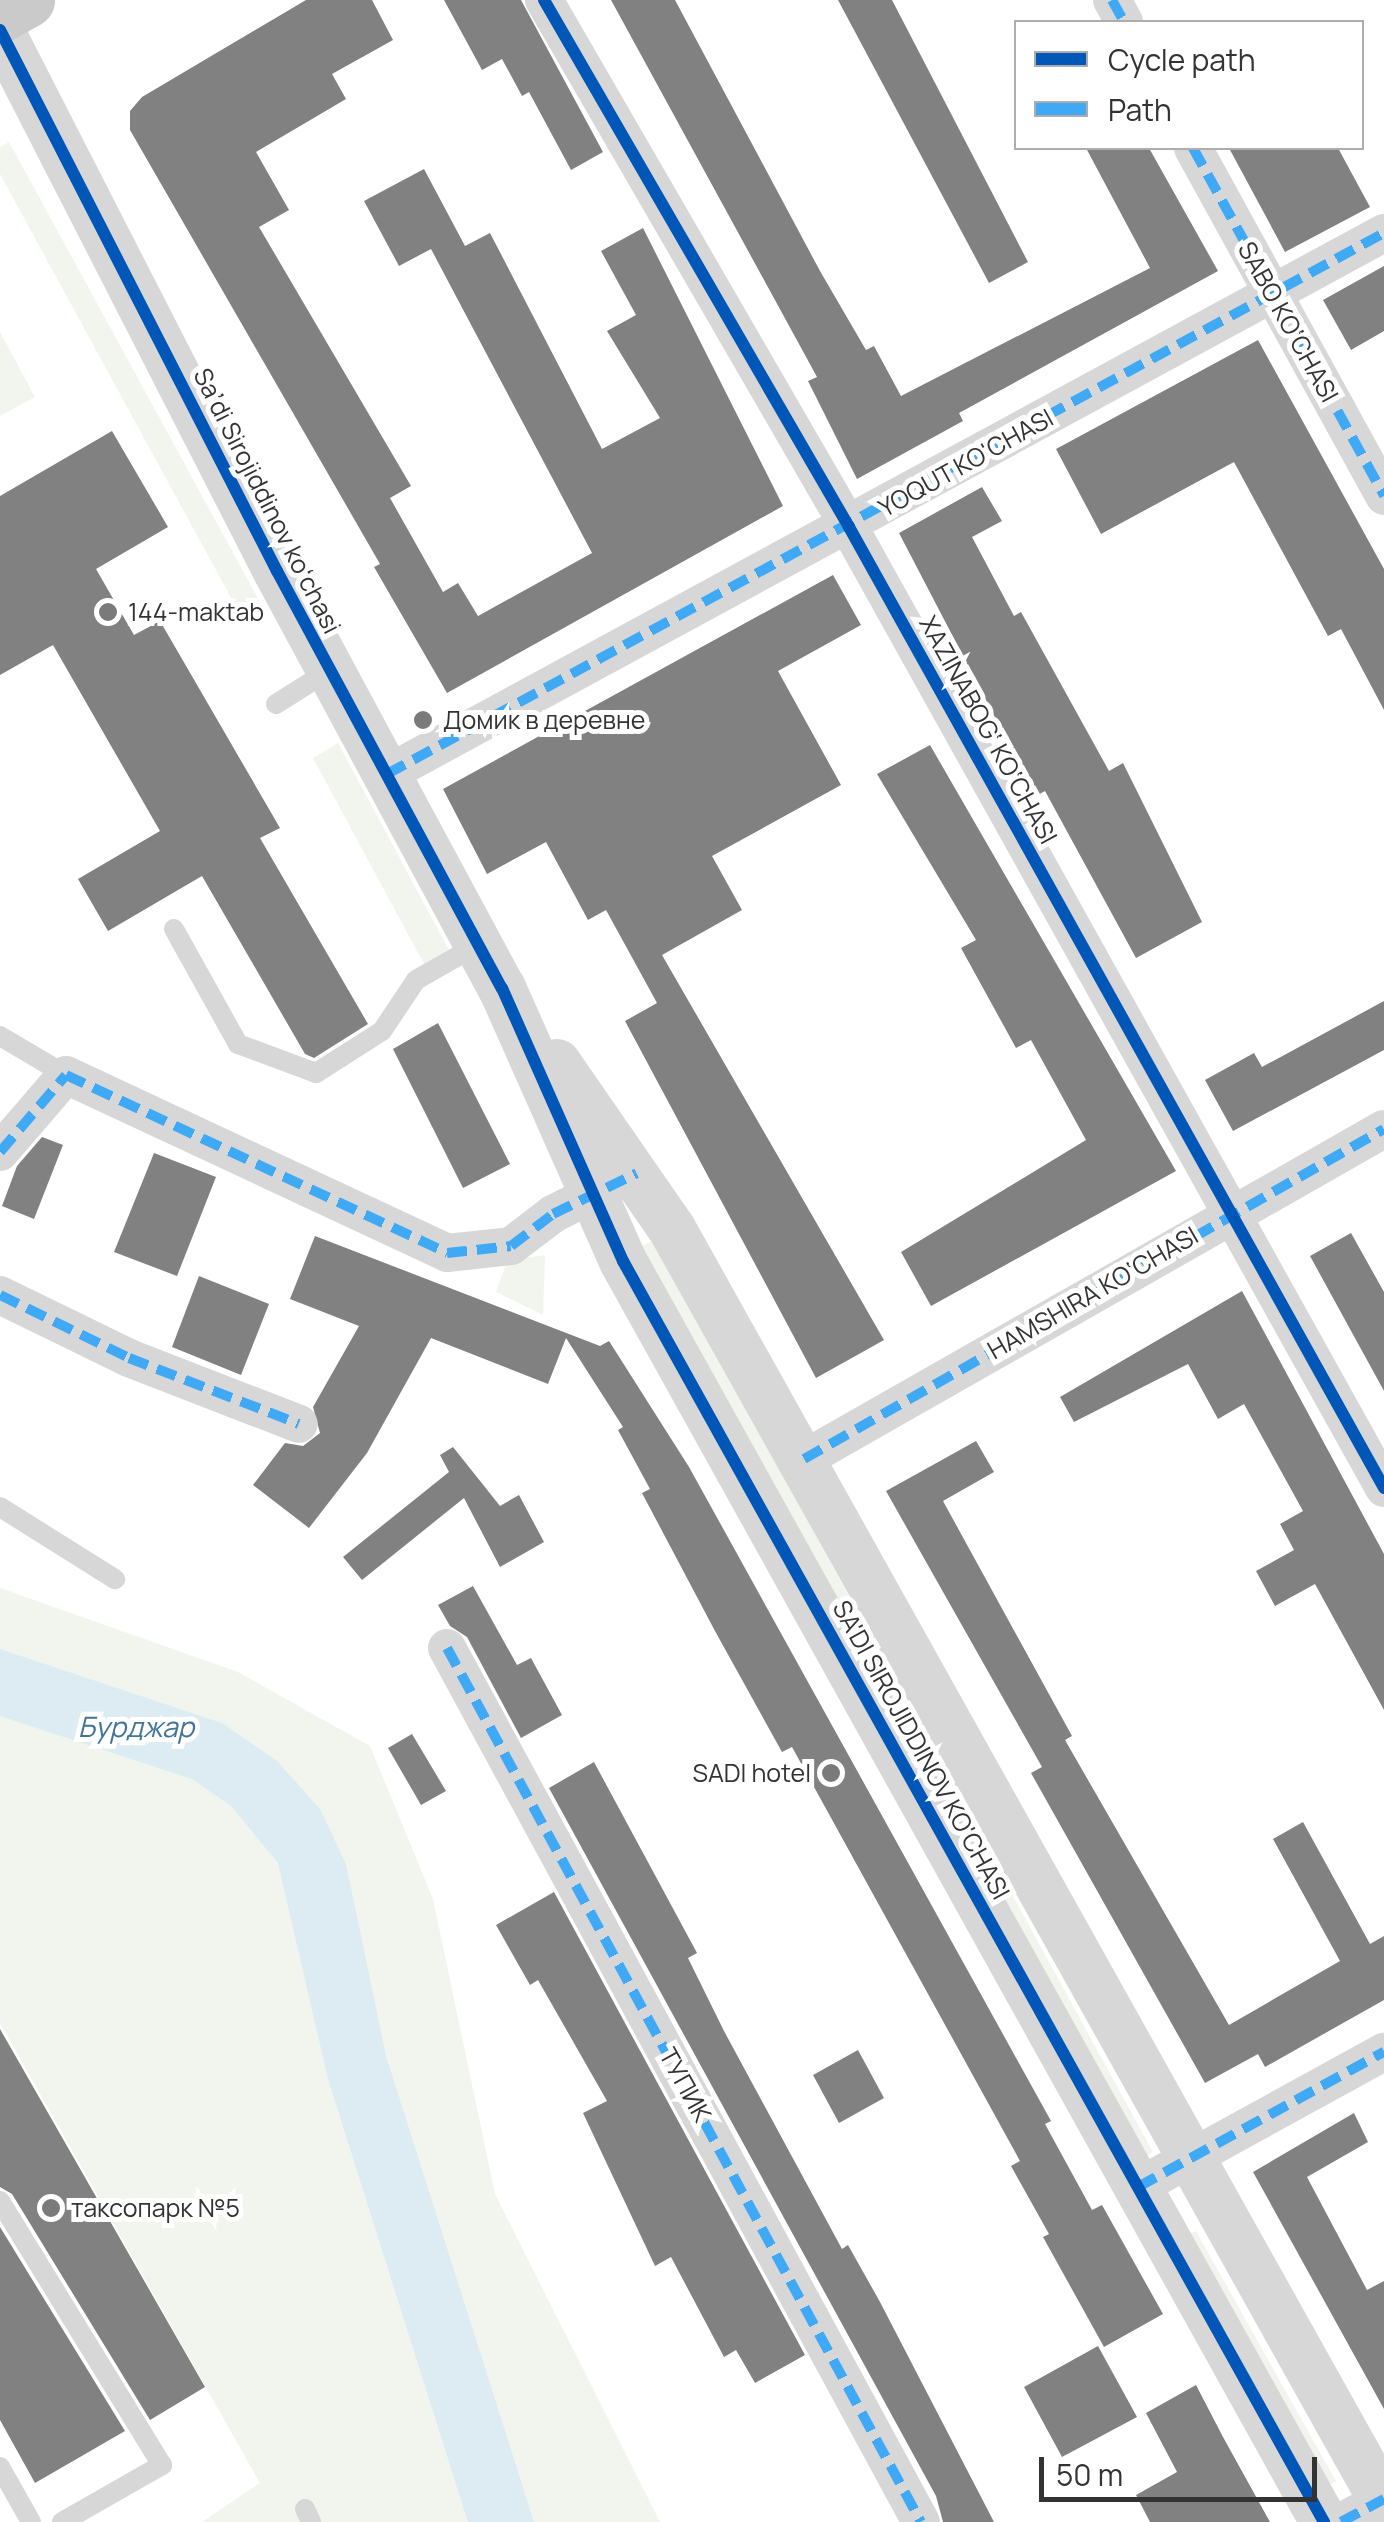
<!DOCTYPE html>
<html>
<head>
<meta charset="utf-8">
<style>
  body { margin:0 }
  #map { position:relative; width:1384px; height:2522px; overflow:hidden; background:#fff; font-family:Manrope,sans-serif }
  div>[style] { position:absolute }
  .green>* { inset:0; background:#f1f5ed }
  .water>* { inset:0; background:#ddebf3 }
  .building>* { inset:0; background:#818181 }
  .service>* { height:20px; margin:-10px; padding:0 10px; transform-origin:10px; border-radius:10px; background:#d7d7d7 }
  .minor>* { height:38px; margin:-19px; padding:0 19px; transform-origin:19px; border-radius:19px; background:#d7d7d7 }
  .tertiary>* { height:48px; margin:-24px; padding:0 24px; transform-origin:24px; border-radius:24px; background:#d7d7d7 }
  .primary>* { height:55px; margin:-27.5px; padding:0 27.5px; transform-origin:27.5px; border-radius:27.5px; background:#cacaca }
  .quiet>* { height:10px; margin-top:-5px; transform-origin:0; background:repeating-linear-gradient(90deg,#3fa9f5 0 20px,transparent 0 30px) }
  .cycleway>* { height:12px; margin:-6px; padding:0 6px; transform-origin:6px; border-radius:6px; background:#0057b8 }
  .dots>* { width:28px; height:28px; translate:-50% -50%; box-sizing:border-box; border:5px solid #fff; border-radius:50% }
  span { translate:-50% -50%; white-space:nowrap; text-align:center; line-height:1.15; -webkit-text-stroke:10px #fff; paint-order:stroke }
  .street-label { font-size:25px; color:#333 }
  .poi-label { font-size:25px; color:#333 }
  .left { translate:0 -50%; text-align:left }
  .right { translate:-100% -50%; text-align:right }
  .water-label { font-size:28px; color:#3f7597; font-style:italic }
  .legend { position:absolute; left:1014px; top:20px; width:350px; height:130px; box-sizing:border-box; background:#fff; border:2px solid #adadad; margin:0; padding:12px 18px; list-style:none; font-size:30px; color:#333 }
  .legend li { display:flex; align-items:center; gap:20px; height:50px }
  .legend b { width:50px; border:2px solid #adadad }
  .scale { position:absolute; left:1039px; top:2457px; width:278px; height:45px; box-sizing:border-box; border:5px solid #333; border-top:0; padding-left:12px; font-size:30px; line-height:35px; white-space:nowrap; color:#333; -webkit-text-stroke:8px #fff; paint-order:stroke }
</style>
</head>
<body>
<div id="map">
  <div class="green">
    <div style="clip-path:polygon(9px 142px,267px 615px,247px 627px,0 174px,0 147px)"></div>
    <div style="clip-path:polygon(0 332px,35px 397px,0 416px)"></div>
    <div style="clip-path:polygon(338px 743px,449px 950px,424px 964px,313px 758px)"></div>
    <div style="clip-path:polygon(654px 1240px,1153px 2152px,1140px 2160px,640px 1247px)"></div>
    <div style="clip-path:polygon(545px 1255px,543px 1315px,496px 1292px,507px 1261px)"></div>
    <div style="clip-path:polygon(0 1588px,238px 1672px,370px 1746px,433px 1899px,495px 2194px,660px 2522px,202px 2522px,260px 2483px,0 2023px)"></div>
    <div style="clip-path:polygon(1196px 2231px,1336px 2481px,1325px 2488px,1185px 2236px)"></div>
  </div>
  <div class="water">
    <div style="clip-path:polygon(0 1649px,222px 1723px,277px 1761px,320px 1809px,346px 1864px,386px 2056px,534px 2522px,468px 2522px,328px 2079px,278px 1863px,231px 1806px,192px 1779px,0 1716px)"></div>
  </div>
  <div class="building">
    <div style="clip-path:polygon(306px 0,372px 0,393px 40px,332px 74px,346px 99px,256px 152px,289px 210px,259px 227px,411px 486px,390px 498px,443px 592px,458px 583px,478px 616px,592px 553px,431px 249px,399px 266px,364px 201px,424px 169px,465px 246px,490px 233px,602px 449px,660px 418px,607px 331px,636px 315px,601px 251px,643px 228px,783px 506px,447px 693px,374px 567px,380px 564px,130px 130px,130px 111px,142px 97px)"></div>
    <div style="clip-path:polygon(444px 0,521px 0,603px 152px,571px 170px,529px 92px,522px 96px,502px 59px,482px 70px)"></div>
    <div style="clip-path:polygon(611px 0,675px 0,820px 271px,866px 350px,874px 346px,901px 396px,1150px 268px,1086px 148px,1149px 148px,1218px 271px,959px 413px,963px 421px,857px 479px,808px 381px,817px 377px)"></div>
    <div style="clip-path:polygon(838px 0,892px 0,1028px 262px,989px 283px)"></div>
    <div style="clip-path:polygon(1229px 148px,1338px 148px,1370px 207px,1285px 252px)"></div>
    <div style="clip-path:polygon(1384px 266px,1384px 331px,1351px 350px,1323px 300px)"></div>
    <div style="clip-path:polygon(1258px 340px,1384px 569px,1384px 710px,1341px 629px,1328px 636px,1234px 462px,1101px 534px,1056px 449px)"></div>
    <div style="clip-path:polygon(112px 431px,168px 527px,96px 569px,134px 635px,160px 621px,280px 828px,260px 838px,368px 1024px,314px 1058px,305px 1054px,202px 876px,108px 931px,78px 879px,160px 831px,53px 645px,0 675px,0 496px)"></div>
    <div style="clip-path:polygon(982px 487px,1002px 521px,972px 537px,1014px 616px,1021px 612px,1109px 771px,1123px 763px,1202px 922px,1136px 958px,1045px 791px,1036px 796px,899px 533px)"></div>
    <div style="clip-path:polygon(833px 575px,861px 625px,778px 671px,841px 785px,712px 856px,742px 910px,662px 955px,884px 1340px,816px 1378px,625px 1021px,657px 1003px,606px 910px,588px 920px,546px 842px,487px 874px,443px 789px)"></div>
    <div style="clip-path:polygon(930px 745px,1176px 1171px,931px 1306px,901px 1252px,1086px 1140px,1031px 1040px,1016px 1048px,961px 948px,976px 940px,877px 774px)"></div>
    <div style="clip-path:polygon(1384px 1001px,1384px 1050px,1233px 1131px,1205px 1080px,1254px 1053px,1262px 1067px)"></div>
    <div style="clip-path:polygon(438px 1023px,510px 1164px,463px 1188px,393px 1049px)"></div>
    <div style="clip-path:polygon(42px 1137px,63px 1145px,34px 1219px,2px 1206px,17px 1166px)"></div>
    <div style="clip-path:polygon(154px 1153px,216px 1177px,177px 1276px,114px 1252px)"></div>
    <div style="clip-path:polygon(1351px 1233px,1384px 1292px,1384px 1391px,1310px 1256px)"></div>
    <div style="clip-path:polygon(315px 1236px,600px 1346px,609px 1341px,689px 1467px,1051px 2121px,1045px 2124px,1092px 2210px,1102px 2205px,1163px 2314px,1104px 2347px,1043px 2237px,1049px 2234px,1011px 2166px,1020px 2161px,792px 1747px,782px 1752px,715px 1631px,642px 1493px,650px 1489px,618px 1430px,623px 1427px,566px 1338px,548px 1384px,431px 1338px,367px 1453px,309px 1528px,253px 1485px,285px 1443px,303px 1446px,320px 1433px,313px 1407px,359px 1326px,290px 1299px)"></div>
    <div style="clip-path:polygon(199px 1276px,269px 1304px,241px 1375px,172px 1347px)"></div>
    <div style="clip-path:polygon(1242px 1291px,1384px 1554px,1384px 1710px,1315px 1584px,1275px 1606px,1256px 1571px,1294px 1550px,1280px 1524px,1303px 1511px,1244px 1404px,1218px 1419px,1188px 1364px,1074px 1422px,1060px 1397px)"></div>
    <div style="clip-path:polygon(976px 1441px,994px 1472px,943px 1501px,1072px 1736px,1065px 1740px,1229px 2025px,1340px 1961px,1273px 1839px,1303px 1822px,1370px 1944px,1384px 1936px,1384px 2000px,1265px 2067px,1258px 2054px,1205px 2083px,1031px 1773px,1042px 1767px,886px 1491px)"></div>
    <div style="clip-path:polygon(453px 1447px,500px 1506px,519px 1495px,544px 1542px,500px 1567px,464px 1498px,362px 1580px,343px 1557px,449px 1472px,440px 1455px)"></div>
    <div style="clip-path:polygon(473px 1586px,517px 1665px,531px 1658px,562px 1715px,521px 1738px,467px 1637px,450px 1626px,438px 1605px)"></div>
    <div style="clip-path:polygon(412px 1734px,446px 1791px,421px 1805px,388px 1748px)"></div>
    <div style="clip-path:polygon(594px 1762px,697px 1953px,688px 1958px,724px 2031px,842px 2249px,848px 2245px,880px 2302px,994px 2522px,943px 2522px,936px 2496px,549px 1788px)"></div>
    <div style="clip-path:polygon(554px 1892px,805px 2355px,755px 2383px,736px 2350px,724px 2357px,671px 2257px,655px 2266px,583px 2113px,607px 2101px,538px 1980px,530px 1985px,496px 1925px)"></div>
    <div style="clip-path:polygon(0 2029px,205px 2387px,150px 2420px,12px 2194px,0 2187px)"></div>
    <div style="clip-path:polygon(858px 2050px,884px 2098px,839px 2123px,813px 2075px)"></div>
    <div style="clip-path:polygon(1354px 2113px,1368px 2142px,1307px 2177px,1367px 2290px,1384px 2281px,1384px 2409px,1253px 2172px)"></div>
    <div style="clip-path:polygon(0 2227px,125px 2431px,35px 2483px,0 2420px)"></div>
    <div style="clip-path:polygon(1098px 2346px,1137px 2417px,1062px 2457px,1024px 2387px)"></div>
    <div style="clip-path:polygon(1196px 2385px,1223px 2437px,1270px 2522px,1150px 2522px,1136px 2495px,1177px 2472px,1146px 2413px)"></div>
  </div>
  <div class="service">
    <div style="left:276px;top:704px;width:64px;rotate:-32.2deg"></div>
    <div style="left:174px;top:929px;width:132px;rotate:60.9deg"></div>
    <div style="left:238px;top:1044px;width:83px;rotate:20.4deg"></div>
    <div style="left:316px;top:1073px;width:78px;rotate:-32.5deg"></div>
    <div style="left:382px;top:1031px;width:61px;rotate:-56.3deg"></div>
    <div style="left:416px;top:980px;width:73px;rotate:-29.7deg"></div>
    <div style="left:0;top:1036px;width:77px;rotate:30.6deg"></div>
    <div style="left:0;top:1507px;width:136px;rotate:32.1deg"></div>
    <div style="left:0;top:2201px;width:310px;rotate:58.5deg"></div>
    <div style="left:162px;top:2465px;width:115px;rotate:150.3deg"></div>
    <div style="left:0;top:2467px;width:63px;rotate:60.6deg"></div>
    <div style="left:305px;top:2509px;width:14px;rotate:65deg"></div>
  </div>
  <div class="minor">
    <div style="left:544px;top:0;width:609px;rotate:59.94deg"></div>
    <div style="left:849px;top:527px;width:1100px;rotate:60.89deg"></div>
    <div style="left:1112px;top:0;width:25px;rotate:61deg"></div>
    <div style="left:1193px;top:148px;width:397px;rotate:61.2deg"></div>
    <div style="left:387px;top:774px;width:1134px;rotate:-28.49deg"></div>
    <div style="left:0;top:1152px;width:101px;rotate:-49.4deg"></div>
    <div style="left:66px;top:1075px;width:421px;rotate:25deg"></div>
    <div style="left:447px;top:1253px;width:64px;rotate:-6.2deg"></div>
    <div style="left:511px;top:1246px;width:53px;rotate:-37.3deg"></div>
    <div style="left:553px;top:1214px;width:71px;rotate:-26.9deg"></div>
    <div style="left:0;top:1295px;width:144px;rotate:26deg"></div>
    <div style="left:129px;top:1358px;width:182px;rotate:21.2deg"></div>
    <div style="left:804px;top:1459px;width:667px;rotate:-29.64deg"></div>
    <div style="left:447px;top:1648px;width:994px;rotate:61.53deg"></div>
    <div style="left:1138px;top:2187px;width:281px;rotate:-28.8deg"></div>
    <div style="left:1341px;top:2522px;width:49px;rotate:-28.1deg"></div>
  </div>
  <div class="tertiary">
    <div style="left:0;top:30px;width:608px;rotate:62.89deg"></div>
    <div style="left:277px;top:571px;width:474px;rotate:61.7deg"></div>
    <div style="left:502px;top:988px;width:299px;rotate:66.1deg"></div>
    <div style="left:623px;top:1261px;width:1443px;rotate:60.93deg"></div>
    <div style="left:557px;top:1063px;width:202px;rotate:55.3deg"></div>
    <div style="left:672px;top:1229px;width:1459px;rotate:60.8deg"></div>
  </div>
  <div class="primary">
    <div style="left:0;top:15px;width:31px;rotate:-29deg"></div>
  </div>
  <div class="quiet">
    <div style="left:1112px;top:0;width:25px;rotate:61deg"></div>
    <div style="left:1193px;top:148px;width:397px;rotate:61.2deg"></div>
    <div style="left:387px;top:774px;width:1134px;rotate:-28.49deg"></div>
    <div style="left:0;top:1152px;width:101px;rotate:-49.4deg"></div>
    <div style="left:66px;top:1075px;width:421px;rotate:25deg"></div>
    <div style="left:447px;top:1253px;width:64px;rotate:-6.2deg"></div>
    <div style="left:511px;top:1246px;width:53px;rotate:-37.3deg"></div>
    <div style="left:553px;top:1214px;width:93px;rotate:-26deg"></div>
    <div style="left:0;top:1295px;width:144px;rotate:26deg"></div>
    <div style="left:129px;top:1358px;width:182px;rotate:21.2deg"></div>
    <div style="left:804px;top:1459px;width:667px;rotate:-29.64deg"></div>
    <div style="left:447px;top:1648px;width:994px;rotate:61.53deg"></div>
    <div style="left:1138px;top:2187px;width:281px;rotate:-28.8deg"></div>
    <div style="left:1341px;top:2522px;width:49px;rotate:-28.1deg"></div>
  </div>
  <div class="cycleway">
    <div style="left:544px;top:0;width:609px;rotate:59.94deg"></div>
    <div style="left:849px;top:527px;width:1100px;rotate:60.89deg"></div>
    <div style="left:0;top:30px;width:608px;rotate:62.89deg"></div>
    <div style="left:277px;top:571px;width:474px;rotate:61.7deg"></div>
    <div style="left:502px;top:988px;width:299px;rotate:66.1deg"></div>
    <div style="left:623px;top:1261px;width:1443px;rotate:60.93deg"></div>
  </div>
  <div class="dots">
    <div style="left:108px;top:612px;background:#7a7a7a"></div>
    <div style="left:423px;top:720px;background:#7a7a7a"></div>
    <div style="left:831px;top:1773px;background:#7a7a7a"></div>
    <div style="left:51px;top:2208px;background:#7a7a7a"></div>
  </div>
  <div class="street-label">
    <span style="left:1288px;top:322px;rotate:61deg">SABO KO‘CHASI</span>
    <span style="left:966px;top:463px;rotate:-29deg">YOQUT KO'CHASI</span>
    <span style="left:267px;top:501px;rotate:63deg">Saʼdi Sirojiddinov koʻchasi</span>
    <span style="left:988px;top:730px;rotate:61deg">XAZINABOG‘ KO‘CHASI</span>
    <span style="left:1093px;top:1293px;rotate:-30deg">HAMSHIRA KO‘CHASI</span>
    <span style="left:921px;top:1750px;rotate:61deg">SA'DI SIROJIDDINOV KO'CHASI</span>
    <span style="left:685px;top:2085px;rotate:61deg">ТУПИК</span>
  </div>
  <div class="poi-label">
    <span class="left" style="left:128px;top:612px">144-maktab</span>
    <span class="left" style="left:443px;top:720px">Домик в деревне</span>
    <span class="right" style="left:811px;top:1773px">SADI hotel</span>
    <span class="left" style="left:71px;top:2208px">таксопарк №5</span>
  </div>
  <div class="water-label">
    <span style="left:136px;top:1726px">Бурджар</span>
  </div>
  <ul class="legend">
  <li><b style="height:12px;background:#0057b8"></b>Cycle path</li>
  <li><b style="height:12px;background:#3fa9f5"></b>Path</li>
  </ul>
  <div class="scale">50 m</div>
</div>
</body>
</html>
